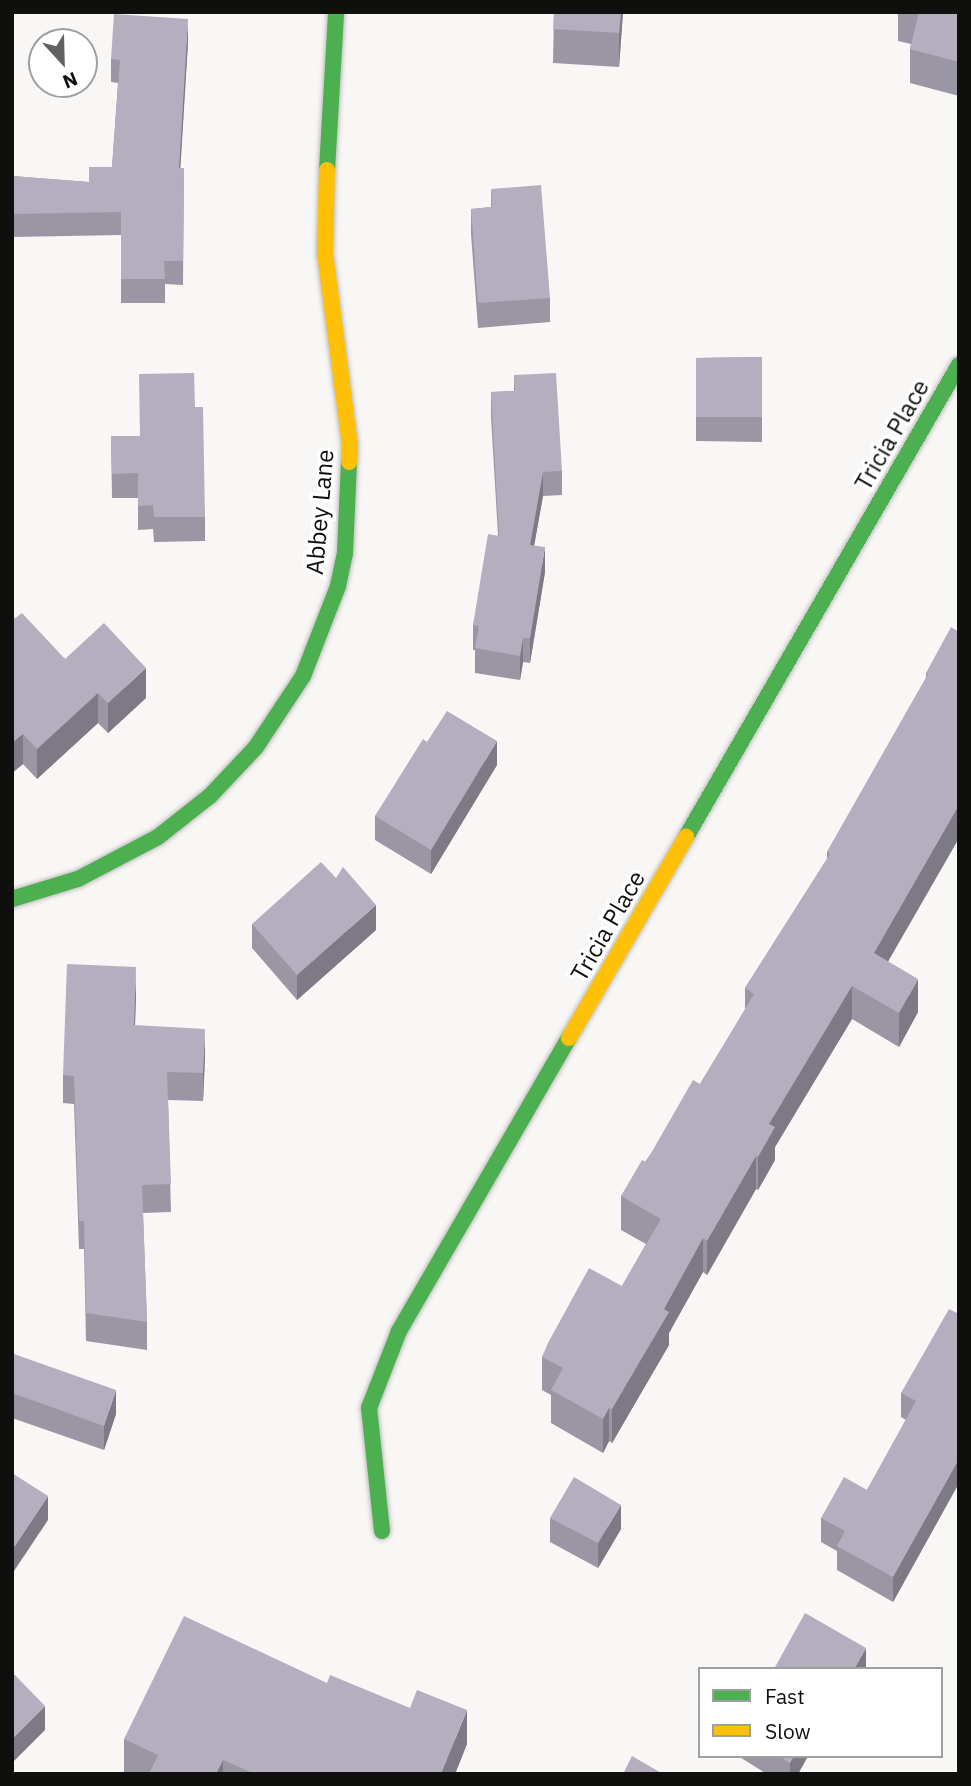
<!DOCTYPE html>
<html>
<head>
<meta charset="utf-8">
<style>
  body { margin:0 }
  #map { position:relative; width:971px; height:1786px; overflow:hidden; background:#f8f7f6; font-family:"IBM Plex Sans",sans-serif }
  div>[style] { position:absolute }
  .roads { filter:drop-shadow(0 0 2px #bebdbc) drop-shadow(0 0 2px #bebdbc) }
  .fast>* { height:16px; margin:-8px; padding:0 8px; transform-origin:8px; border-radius:8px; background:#4caf50 }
  .slow>* { height:16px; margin:-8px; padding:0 8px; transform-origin:8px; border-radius:8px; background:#ffc107 }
  .wall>* { inset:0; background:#9b96a3 }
  .shaded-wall>* { inset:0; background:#7e7a85 }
  .building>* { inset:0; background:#b4aebe }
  span { translate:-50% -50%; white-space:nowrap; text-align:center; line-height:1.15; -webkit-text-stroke:7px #fff; paint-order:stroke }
  .street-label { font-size:24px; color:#0f0f0e }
  .frame { position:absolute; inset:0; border:14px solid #0f0f0e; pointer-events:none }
  .legend { position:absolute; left:698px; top:1667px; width:245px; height:91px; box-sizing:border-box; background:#fff; border:2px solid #9f9f9f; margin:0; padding:9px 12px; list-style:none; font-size:21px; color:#0f0f0e }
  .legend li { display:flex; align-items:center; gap:14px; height:35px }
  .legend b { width:35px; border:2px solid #9f9f9f }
  .north { position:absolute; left:28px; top:28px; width:70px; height:70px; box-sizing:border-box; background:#fff; border:2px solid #9f9f9f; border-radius:50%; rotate:158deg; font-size:19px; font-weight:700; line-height:28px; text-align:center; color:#0f0f0e }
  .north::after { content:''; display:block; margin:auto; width:24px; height:32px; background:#61605f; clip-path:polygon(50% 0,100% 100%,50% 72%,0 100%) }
</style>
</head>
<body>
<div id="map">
  <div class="roads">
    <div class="fast">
      <div style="left:327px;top:170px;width:158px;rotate:-86.7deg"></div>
      <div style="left:686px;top:837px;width:545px;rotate:-59.96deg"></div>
      <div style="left:12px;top:899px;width:69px;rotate:-16.9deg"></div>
      <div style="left:78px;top:879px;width:90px;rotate:-27.7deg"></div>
      <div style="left:158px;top:837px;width:66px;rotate:-38.3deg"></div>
      <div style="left:210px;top:796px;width:67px;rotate:-46.8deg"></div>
      <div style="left:256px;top:747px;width:85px;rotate:-56.5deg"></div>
      <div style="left:303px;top:676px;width:97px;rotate:-68.7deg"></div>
      <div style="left:338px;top:586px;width:34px;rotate:-78deg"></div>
      <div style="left:345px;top:553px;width:91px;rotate:-87.5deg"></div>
      <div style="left:382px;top:1531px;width:124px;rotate:-96deg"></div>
      <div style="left:369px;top:1408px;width:83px;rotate:-68.7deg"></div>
      <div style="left:399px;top:1331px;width:339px;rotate:-59.9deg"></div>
    </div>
    <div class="slow">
      <div style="left:327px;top:170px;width:83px;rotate:91.4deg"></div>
      <div style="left:325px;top:253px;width:194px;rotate:82.6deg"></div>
      <div style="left:350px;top:445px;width:17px;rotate:93deg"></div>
      <div style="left:569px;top:1038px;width:233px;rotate:-59.8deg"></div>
    </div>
  </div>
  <div class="wall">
    <div style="clip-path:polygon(554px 12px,623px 12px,619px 67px,553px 63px)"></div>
    <div style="clip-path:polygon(898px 12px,959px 12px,959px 96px,910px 83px,910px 49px,911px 44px,898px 41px)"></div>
    <div style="clip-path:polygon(188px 42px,180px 168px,184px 168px,183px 285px,165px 284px,165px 303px,121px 303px,121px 235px,12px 237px,12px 176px,89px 182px,112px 167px,118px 83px,111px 82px,111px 59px)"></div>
    <div style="clip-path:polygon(491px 189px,550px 298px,550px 322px,478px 328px,471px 234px,471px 209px,491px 207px)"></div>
    <div style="clip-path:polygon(762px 357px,762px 442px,696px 441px,696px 358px)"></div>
    <div style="clip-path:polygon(514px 375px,562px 471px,562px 495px,543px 496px,534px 545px,545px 572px,530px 663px,523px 662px,520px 680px,475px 673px,475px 650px,473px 650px,473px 625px,498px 535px,491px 417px,491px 392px,514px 391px)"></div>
    <div style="clip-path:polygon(195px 407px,205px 517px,205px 541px,154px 542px,153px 529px,138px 530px,138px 498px,112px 498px,111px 436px,140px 436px)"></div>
    <div style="clip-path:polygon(12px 617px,65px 659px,146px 698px,108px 733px,98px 723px,37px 779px,23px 764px,12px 773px)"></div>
    <div style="clip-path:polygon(959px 632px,959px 838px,888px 961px,918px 1012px,899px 1047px,852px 1019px,775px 1147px,775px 1160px,758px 1190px,756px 1189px,707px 1275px,703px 1272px,669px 1333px,669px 1345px,612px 1443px,609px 1441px,603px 1453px,551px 1423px,551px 1395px,542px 1390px,542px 1357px,622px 1286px,646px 1244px,621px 1230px,621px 1196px,700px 1084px,745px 1010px,745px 988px,827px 859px,827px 852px,926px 678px,926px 673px)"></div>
    <div style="clip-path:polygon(427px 742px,497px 765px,431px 874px,375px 840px,375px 816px)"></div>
    <div style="clip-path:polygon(252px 924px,376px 930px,297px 1000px,252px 948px)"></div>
    <div style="clip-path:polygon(136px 995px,135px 1025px,205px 1057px,203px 1101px,168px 1100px,171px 1212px,143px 1213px,147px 1322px,147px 1350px,86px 1341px,84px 1249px,79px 1249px,74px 1104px,63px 1103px,63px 1075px)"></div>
    <div style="clip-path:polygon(959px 1314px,959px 1483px,893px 1602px,837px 1570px,837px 1551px,821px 1542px,821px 1518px,867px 1490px,906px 1420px,901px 1417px,901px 1393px)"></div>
    <div style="clip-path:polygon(12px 1359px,116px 1414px,104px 1450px,12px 1418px)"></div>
    <div style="clip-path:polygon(550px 1518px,621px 1529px,598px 1568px,550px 1542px)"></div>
    <div style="clip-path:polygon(327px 1683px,467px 1744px,455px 1774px,127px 1774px,124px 1773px,124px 1739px)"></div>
    <div style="clip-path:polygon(738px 1756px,808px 1756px,798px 1774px,767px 1774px)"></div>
  </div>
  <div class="shaded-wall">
    <div style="clip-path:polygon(621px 12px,623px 12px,619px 67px,619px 33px)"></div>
    <div style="clip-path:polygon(188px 19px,188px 42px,179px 191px,179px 168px)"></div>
    <div style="clip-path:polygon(543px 472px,543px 496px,530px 569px,530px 545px)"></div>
    <div style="clip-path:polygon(545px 547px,545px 572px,530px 663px,530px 638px)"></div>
    <div style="clip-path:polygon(523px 638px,523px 662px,520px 680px,520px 656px)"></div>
    <div style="clip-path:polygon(146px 668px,146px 698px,108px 733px,108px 703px)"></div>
    <div style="clip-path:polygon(98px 693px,98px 723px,37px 779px,37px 749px)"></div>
    <div style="clip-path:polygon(23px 734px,23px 764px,12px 773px,12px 743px)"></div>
    <div style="clip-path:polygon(497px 741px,497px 765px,431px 874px,431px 850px)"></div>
    <div style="clip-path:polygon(959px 805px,959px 838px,874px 986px,874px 953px)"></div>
    <div style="clip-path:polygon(376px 905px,376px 930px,297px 1000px,297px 975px)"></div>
    <div style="clip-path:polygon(136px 967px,136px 995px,134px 1053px,134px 1025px)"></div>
    <div style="clip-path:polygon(918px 979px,918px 1012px,899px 1047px,899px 1013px)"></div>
    <div style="clip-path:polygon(852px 986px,852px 1019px,775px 1147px,775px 1160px,758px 1190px,758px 1157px,769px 1124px)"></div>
    <div style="clip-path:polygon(205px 1029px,205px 1057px,203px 1101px,203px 1073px)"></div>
    <div style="clip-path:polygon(756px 1156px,756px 1189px,707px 1275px,707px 1241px)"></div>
    <div style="clip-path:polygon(703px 1238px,703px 1272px,669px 1333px,669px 1345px,612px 1443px,612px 1409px,664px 1309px)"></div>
    <div style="clip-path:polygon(116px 1390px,116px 1414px,104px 1450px,104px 1426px)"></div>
    <div style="clip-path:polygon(609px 1408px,609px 1441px,603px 1453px,603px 1419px)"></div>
    <div style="clip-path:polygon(959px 1459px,959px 1483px,893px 1602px,893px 1577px)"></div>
    <div style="clip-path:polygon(48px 1496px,48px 1520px,12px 1574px,12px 1550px)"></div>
    <div style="clip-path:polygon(621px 1505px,621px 1529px,598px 1568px,598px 1543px)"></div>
    <div style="clip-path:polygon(866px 1648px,866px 1669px,854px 1669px)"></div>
    <div style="clip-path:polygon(45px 1706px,45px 1730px,12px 1763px,12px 1739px)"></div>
    <div style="clip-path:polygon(467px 1710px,467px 1744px,455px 1774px,441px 1774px)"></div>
    <div style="clip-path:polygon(794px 1756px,808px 1756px,798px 1774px,790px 1774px,790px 1763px)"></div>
    <div style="clip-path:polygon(223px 1760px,223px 1774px,216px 1774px)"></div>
  </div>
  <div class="building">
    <div style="clip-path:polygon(554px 12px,621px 12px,619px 33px,553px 29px)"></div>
    <div style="clip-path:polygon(919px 12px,959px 12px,959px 62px,910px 49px)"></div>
    <div style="clip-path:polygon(114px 14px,188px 19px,179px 168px,184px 168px,183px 261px,164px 261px,165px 279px,121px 279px,121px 212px,12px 214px,12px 176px,89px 182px,89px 167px,112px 167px,120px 60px,111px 59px)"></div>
    <div style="clip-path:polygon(541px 185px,550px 298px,478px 303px,471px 209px,492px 207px,491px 189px)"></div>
    <div style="clip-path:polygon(762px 357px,762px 417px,696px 417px,696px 358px)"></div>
    <div style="clip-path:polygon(194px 373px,195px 407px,203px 407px,205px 517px,154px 517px,153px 505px,138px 506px,138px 473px,112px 474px,111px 436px,140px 436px,139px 374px)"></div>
    <div style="clip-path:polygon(556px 373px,562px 471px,543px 472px,530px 545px,545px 547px,530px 638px,523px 638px,520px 656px,475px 648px,479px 626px,473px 625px,488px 534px,499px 536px,491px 392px,515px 391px,514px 375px)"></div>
    <div style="clip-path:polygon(22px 613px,65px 659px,104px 623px,146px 668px,108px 703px,98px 693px,37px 749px,23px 734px,12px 743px,12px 617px,14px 619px)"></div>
    <div style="clip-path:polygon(951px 627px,959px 632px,959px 805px,874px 953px,918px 979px,899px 1013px,852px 986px,769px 1124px,775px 1127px,758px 1157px,756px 1156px,707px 1241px,703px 1238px,664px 1309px,669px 1312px,612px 1409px,609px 1408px,603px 1419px,551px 1390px,563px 1368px,542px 1357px,548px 1343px,589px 1268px,622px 1286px,661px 1219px,621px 1196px,642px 1160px,646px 1162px,693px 1080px,700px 1084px,754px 994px,745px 988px,830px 854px,827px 852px,928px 674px,926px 673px)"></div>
    <div style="clip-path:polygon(447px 711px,497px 741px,431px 850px,375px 816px,423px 739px,427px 742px)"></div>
    <div style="clip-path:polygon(321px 862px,336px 878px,343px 867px,376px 905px,297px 975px,252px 924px)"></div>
    <div style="clip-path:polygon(67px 964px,136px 967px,134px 1025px,205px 1029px,203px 1073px,167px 1072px,171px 1184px,142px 1185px,147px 1322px,86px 1313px,84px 1221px,79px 1221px,74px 1076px,63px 1075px)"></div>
    <div style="clip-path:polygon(949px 1309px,959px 1314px,959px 1459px,893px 1577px,837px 1546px,845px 1531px,821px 1518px,844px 1477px,867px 1490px,916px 1401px,901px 1393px)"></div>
    <div style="clip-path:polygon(14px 1354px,116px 1390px,104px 1426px,12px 1393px,12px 1359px)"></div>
    <div style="clip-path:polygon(12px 1473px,48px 1496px,12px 1550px)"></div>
    <div style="clip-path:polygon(574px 1477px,621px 1505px,598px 1543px,550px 1518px)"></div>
    <div style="clip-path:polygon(805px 1613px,866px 1648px,854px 1669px,774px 1669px)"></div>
    <div style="clip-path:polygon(184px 1616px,327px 1683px,330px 1675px,410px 1708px,417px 1690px,467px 1710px,441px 1774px,255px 1774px,223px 1760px,216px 1774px,149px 1774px,158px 1755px,124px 1739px)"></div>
    <div style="clip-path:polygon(12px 1672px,45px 1706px,12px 1739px)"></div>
    <div style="clip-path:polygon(632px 1756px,663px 1774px,623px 1774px)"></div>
    <div style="clip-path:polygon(779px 1756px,794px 1756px,790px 1763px)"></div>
  </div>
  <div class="street-label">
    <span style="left:892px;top:435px;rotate:-60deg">Tricia Place</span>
    <span style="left:320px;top:512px;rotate:-85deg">Abbey Lane</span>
    <span style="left:608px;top:926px;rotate:-60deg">Tricia Place</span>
  </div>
  <div class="frame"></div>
  <ul class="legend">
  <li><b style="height:9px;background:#4caf50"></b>Fast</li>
  <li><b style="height:9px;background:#ffc107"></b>Slow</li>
  </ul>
  <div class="north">N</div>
</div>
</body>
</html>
